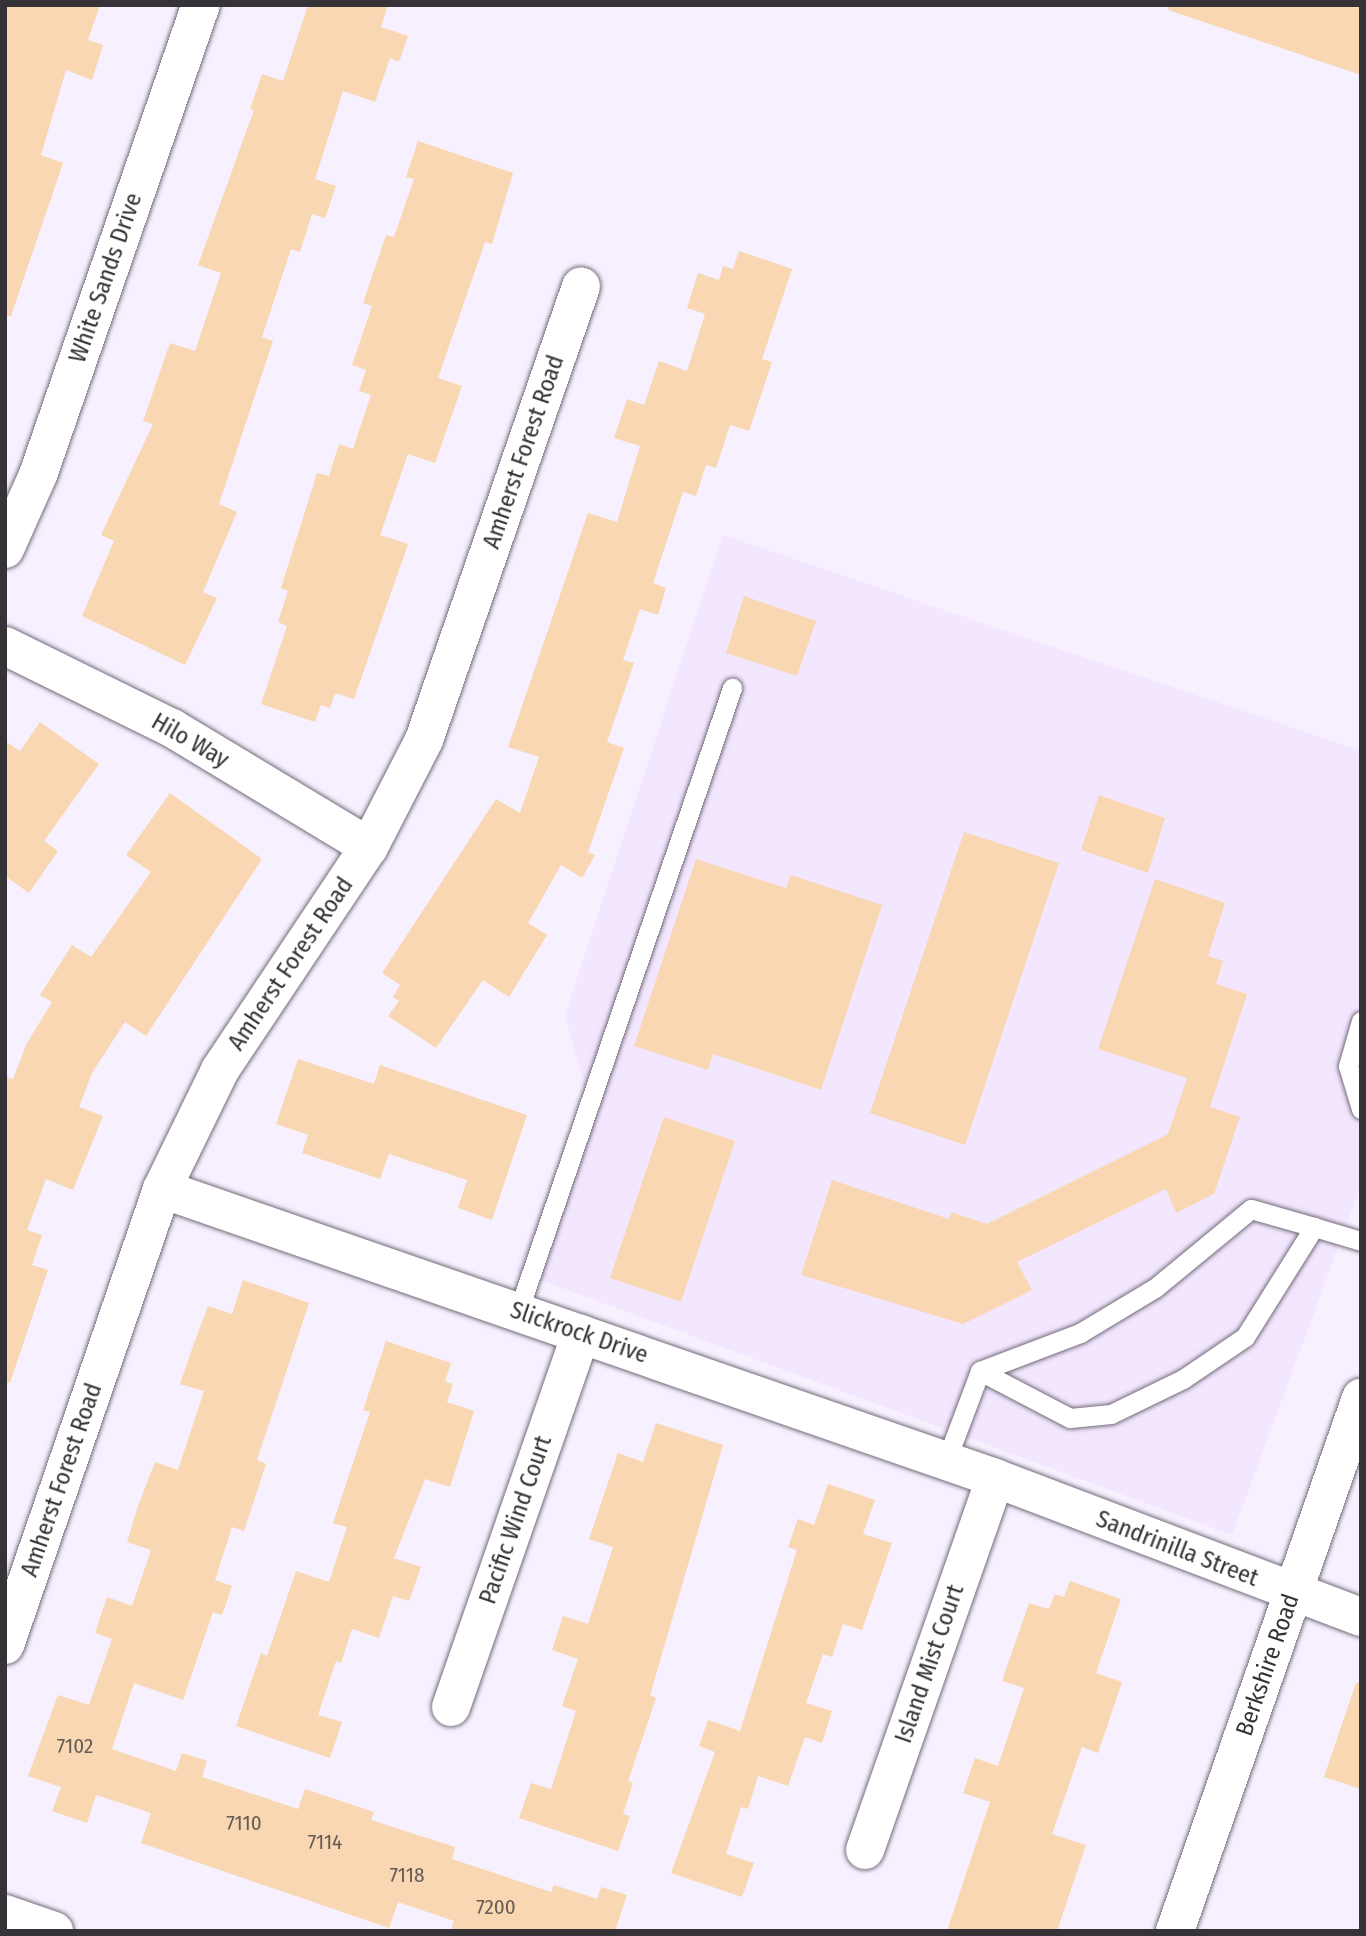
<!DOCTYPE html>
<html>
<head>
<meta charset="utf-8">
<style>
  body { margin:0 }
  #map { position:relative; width:1366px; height:1936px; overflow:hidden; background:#f7f0fe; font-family:"Fira Sans Condensed",sans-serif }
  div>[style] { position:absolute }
  .built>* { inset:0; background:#f3e7ff }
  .building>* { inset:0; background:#f8d7b2 }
  .roads { filter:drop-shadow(0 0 2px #736b7a) drop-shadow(0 0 2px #736b7a) }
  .service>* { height:19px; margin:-9.5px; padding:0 9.5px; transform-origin:9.5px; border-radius:9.5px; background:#fff }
  .minor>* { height:38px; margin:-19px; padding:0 19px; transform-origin:19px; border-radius:19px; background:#fff }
  .tertiary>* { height:38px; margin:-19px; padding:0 19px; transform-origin:19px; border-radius:19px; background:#fff }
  span { translate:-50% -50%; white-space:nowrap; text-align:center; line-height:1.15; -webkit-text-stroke:6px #fff; paint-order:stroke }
  .number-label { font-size:21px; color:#665b56 }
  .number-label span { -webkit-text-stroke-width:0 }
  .street-label { font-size:24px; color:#353238 }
  .frame { position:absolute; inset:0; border:7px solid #353238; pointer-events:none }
</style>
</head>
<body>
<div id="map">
  <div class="built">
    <div style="clip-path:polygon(723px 535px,1361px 751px,1361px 1185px,1232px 1535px,516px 1271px,586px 1092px,565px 1015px)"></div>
  </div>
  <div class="building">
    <div style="clip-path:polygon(5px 5px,100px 5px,88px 40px,103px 45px,92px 80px,66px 70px,41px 155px,63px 163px,11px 316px,5px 315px)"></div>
    <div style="clip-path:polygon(308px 5px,388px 5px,381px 27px,408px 36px,399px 62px,390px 58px,375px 102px,343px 91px,315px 179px,336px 186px,325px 218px,312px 214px,300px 252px,291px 249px,262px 337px,273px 341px,219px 504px,237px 512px,203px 592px,217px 598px,185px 665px,82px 616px,114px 541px,101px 535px,153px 424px,143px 421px,170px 343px,195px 351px,221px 273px,198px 265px,254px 110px,250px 109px,262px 74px,283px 81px)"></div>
    <div style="clip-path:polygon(1169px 5px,1361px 5px,1361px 75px,1168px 10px)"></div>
    <div style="clip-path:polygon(418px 141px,513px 173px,492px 244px,485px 242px,438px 378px,462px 386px,435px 463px,408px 454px,380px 535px,408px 544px,354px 699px,335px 693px,330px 708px,321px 705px,315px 722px,261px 704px,287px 626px,278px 622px,288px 591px,281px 588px,317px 473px,329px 476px,339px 444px,353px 449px,371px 395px,359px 391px,366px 370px,352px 365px,372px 306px,363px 303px,386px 235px,394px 237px,414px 179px,406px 177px)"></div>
    <div style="clip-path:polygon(739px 251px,792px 269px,762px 359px,772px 362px,749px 431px,730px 425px,716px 468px,706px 465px,696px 496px,683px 492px,653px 583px,666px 588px,658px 615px,640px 609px,623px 660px,634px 663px,607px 742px,624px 748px,588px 852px,595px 855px,582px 878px,561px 865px,528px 923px,547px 935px,509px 997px,483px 980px,436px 1048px,388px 1016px,399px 1001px,393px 997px,400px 985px,382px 973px,496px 799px,520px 813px,539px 757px,508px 747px,588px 513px,617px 522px,640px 446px,614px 438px,627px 399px,644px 405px,659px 361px,687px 371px,705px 314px,687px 308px,698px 273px,719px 280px,723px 266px,733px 269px)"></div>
    <div style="clip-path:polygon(744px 596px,816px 621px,797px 676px,726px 653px)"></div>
    <div style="clip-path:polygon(40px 722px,99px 764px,44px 841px,58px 851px,29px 893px,5px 876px,5px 741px,20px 751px)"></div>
    <div style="clip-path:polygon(170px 793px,262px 859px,146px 1036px,125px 1022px,92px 1073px,79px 1107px,103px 1116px,73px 1190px,46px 1179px,27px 1230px,42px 1235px,32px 1265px,48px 1270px,10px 1383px,5px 1382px,5px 1077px,13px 1079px,26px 1045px,52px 1002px,40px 995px,72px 945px,91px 957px,151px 872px,126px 855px)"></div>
    <div style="clip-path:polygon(1099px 795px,1165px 818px,1148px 873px,1081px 850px)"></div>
    <div style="clip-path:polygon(964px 832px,1059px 863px,965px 1145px,870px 1113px)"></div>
    <div style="clip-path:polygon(696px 859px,786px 888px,791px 875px,882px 905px,821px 1090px,713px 1054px,708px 1070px,634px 1046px)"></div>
    <div style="clip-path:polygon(1155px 879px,1225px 903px,1208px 956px,1223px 961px,1216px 984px,1247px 994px,1210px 1107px,1240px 1117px,1214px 1194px,1176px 1213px,1166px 1189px,1017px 1262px,1032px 1290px,963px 1324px,801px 1275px,832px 1180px,949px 1219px,951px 1212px,987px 1224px,1168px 1134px,1187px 1078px,1098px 1049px)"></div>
    <div style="clip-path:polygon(298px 1059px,374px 1084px,380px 1065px,527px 1115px,492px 1220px,458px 1208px,467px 1180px,389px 1154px,380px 1179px,302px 1153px,308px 1135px,276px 1124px)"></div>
    <div style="clip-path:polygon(664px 1117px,735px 1141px,681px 1302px,610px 1278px)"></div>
    <div style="clip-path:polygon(243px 1280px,309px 1303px,257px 1460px,266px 1464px,244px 1531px,232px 1527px,215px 1580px,232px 1586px,222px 1615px,213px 1612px,183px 1700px,134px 1683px,112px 1749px,176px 1771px,182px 1753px,207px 1761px,202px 1777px,298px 1809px,305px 1789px,374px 1812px,371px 1820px,455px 1847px,452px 1859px,551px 1892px,554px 1885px,597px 1899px,601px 1887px,627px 1895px,615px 1931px,451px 1931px,454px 1921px,398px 1902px,389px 1928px,141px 1843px,151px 1813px,96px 1795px,87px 1823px,52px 1811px,61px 1787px,28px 1776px,58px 1695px,89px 1705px,112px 1639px,95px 1633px,107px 1597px,132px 1606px,151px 1550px,127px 1542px,138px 1506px,155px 1462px,178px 1470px,204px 1391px,180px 1384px,192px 1349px,208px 1306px,232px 1314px)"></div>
    <div style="clip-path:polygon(386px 1341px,451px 1363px,445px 1381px,453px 1384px,447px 1402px,474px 1411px,450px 1487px,425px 1479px,394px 1558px,421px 1567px,409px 1601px,393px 1596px,379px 1638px,352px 1629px,341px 1663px,336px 1661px,318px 1715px,342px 1722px,330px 1758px,236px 1726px,261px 1653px,267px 1656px,296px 1571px,329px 1582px,347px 1527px,333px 1523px,370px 1412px,363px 1410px)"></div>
    <div style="clip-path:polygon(656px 1423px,723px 1445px,650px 1695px,656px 1698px,628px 1781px,633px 1783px,623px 1814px,630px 1816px,618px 1851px,519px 1818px,531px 1783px,551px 1789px,576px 1711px,562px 1706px,578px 1659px,552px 1650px,563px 1616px,588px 1624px,613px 1547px,589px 1539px,618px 1453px,643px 1462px)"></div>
    <div style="clip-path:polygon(828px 1484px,875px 1500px,863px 1534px,892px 1543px,862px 1630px,843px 1624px,832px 1657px,823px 1654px,806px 1703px,832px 1711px,822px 1743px,805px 1737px,788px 1786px,758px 1776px,748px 1809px,741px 1807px,726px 1854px,754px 1863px,742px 1897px,671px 1873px,715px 1752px,699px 1746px,708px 1720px,740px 1731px,797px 1550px,788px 1547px,798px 1519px,814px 1525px)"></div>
    <div style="clip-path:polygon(1070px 1581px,1121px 1599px,1096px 1673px,1122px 1682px,1098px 1753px,1082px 1747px,1052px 1834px,1086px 1845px,1057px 1931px,947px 1931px,990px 1802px,963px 1793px,975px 1758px,998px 1766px,1024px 1688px,1002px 1681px,1014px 1646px,1029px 1603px,1049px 1609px,1055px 1594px,1064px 1597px)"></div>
    <div style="clip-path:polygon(1356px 1683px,1361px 1683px,1361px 1789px,1324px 1777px)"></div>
  </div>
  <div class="roads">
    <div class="service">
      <div style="left:1361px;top:1021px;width:47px;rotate:106.1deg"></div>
      <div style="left:1348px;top:1066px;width:45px;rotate:73.2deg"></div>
      <div style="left:518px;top:1312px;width:660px;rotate:-71.07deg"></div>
      <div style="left:980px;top:1371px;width:102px;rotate:27.6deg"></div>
      <div style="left:1070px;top:1418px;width:41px;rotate:-5.6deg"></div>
      <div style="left:1111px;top:1414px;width:80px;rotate:-25.9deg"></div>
      <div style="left:1183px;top:1379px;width:75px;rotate:-34.1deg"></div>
      <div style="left:1245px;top:1337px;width:130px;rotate:-57.9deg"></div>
      <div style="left:1314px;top:1227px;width:49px;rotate:16.6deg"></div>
      <div style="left:946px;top:1461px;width:96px;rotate:-69.3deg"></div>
      <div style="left:980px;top:1371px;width:107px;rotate:-20.8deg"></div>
      <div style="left:1080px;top:1333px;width:87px;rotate:-31deg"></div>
      <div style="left:1155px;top:1288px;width:124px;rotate:-39.5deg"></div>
      <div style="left:1251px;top:1209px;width:66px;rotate:15.9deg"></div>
    </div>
    <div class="minor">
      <div style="left:5px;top:549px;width:81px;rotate:-66deg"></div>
      <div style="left:38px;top:475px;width:497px;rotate:-70.9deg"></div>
      <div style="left:5px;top:646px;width:186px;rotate:26.2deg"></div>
      <div style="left:172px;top:728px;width:230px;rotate:31.1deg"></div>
      <div style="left:162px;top:1189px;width:882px;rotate:19.13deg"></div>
      <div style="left:995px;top:1478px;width:392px;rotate:20.8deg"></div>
      <div style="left:5px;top:1645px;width:482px;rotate:-71deg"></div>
      <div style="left:162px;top:1189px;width:132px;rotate:-64deg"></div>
      <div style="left:220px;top:1070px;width:268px;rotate:-56.3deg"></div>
      <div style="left:369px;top:847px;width:120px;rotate:-62.8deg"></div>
      <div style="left:424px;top:740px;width:480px;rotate:-70.9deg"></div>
      <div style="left:451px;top:1707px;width:395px;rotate:-70.8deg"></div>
      <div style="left:865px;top:1850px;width:394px;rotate:-70.7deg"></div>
    </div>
    <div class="tertiary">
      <div style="left:5px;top:1914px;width:52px;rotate:19.1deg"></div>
      <div style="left:1175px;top:1931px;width:565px;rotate:-70.76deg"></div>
    </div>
  </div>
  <div class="number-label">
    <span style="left:75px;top:1746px">7102</span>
    <span style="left:244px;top:1823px">7110</span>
    <span style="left:325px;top:1842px">7114</span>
    <span style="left:407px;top:1875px">7118</span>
    <span style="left:496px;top:1907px">7200</span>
  </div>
  <div class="street-label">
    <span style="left:106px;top:278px;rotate:-71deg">White Sands Drive</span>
    <span style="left:524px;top:452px;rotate:-71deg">Amherst Forest Road</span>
    <span style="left:190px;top:741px;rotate:30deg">Hilo Way</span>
    <span style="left:291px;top:964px;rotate:-56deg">Amherst Forest Road</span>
    <span style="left:579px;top:1333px;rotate:19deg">Slickrock Drive</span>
    <span style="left:62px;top:1480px;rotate:-71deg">Amherst Forest Road</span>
    <span style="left:516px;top:1520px;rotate:-71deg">Pacific Wind Court</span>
    <span style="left:1177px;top:1549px;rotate:21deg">Sandrinilla Street</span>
    <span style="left:930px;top:1664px;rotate:-71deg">Island Mist Court</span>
    <span style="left:1268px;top:1665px;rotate:-71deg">Berkshire Road</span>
  </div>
  <div class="frame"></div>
</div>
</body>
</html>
